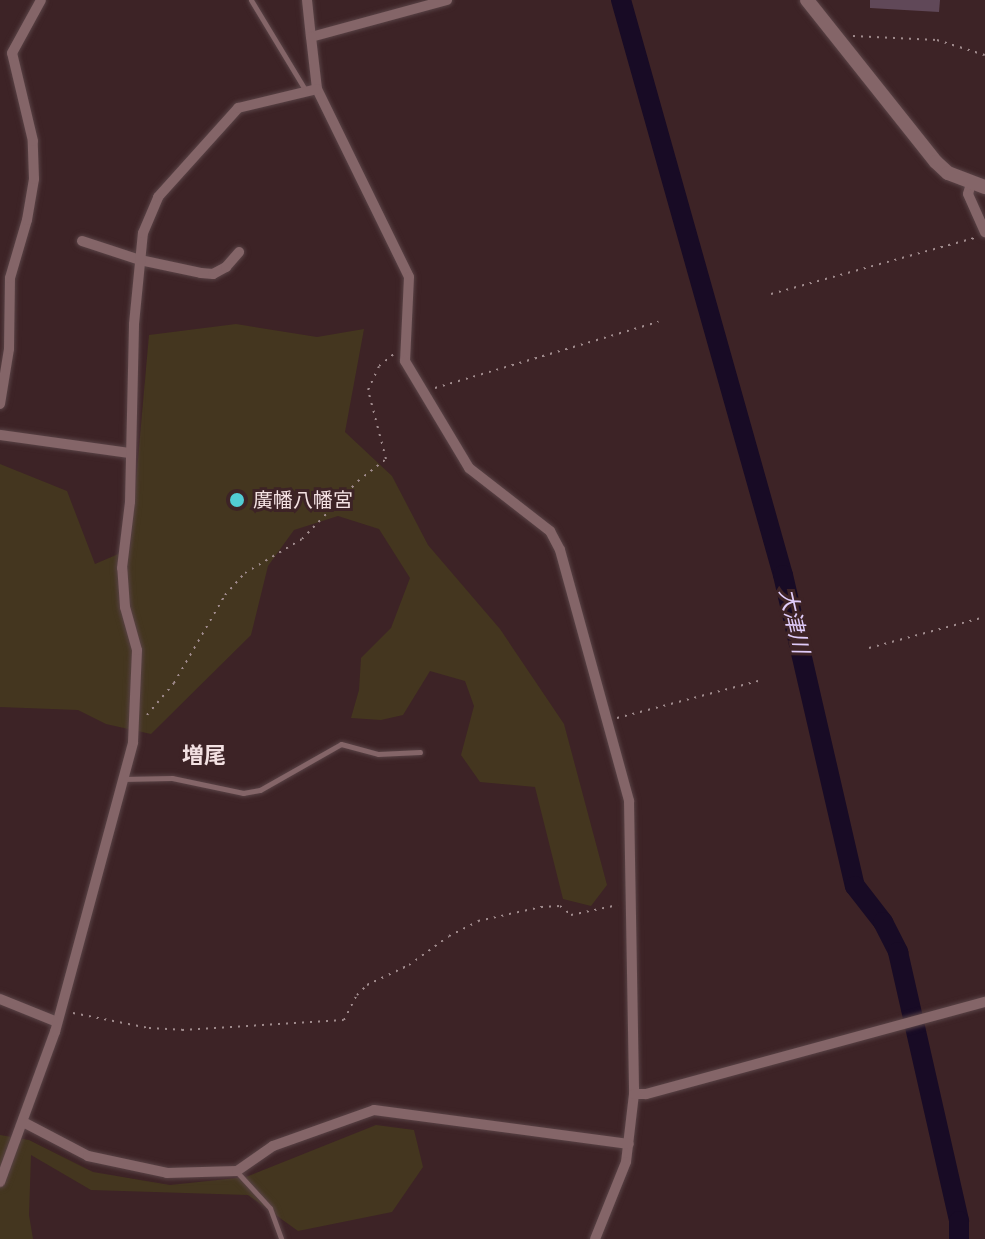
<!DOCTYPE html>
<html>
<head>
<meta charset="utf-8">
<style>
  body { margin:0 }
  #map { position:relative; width:985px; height:1239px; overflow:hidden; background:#3d2326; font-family:"Work Sans","Noto Sans JP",sans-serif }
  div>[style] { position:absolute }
  .green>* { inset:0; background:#44361f }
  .river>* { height:20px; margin:-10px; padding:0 10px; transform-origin:10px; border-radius:10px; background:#180b25 }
  .building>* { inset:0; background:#604858 }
  .path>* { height:2px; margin-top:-1px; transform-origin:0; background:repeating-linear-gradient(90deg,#a08b8d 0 2px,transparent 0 8px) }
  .roads { filter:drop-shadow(0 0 2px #594346) drop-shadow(0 0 2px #594346) }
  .lane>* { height:5px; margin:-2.5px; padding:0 2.5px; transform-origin:2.5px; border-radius:2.5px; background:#846568 }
  .street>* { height:10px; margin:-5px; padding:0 5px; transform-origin:5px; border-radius:5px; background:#846568 }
  .secondary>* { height:14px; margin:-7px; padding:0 7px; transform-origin:7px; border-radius:7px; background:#846568 }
  .dots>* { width:22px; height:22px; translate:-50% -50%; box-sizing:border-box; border:4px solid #3d2326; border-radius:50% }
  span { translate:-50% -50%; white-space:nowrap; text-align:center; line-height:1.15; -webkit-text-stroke:6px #3d2326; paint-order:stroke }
  .poi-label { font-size:20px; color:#f3e1e2 }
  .left { translate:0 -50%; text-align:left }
  .water-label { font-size:22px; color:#e0ccfa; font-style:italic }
  .neighbourhood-label { font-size:22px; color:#f3e1e2; font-weight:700 }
</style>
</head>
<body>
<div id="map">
  <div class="green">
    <div style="clip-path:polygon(236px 324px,317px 337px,364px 329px,345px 432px,392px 476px,428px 545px,500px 629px,564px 724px,607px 885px,591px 906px,563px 899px,535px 787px,480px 782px,461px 755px,474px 706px,465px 681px,430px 671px,403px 715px,381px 720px,351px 718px,359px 690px,361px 658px,391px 628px,410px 578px,379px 529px,338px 516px,294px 530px,268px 566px,251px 635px,151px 734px,106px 724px,78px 710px,0 707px,0 464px,67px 491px,95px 564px,130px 549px,149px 335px)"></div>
    <div style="clip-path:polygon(376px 1125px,414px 1130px,423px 1167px,392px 1212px,298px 1231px,248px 1195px,91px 1190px,31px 1155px,29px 1215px,33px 1239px,0 1239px,0 1135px,29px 1140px,93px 1172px,170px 1185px,246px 1177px)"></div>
  </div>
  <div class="river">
    <div style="left:621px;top:0;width:597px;rotate:74.27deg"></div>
    <div style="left:783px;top:575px;width:319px;rotate:77deg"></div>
    <div style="left:855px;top:886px;width:46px;rotate:52.1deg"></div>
    <div style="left:883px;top:922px;width:34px;rotate:63deg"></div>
    <div style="left:898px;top:952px;width:276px;rotate:77.2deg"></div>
    <div style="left:959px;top:1221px;width:18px;rotate:90deg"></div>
  </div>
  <div class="building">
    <div style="clip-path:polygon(870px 0,940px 0,939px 12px,870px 8px)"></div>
  </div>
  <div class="path">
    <div style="left:853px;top:36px;width:84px;rotate:2.7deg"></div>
    <div style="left:937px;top:40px;width:50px;rotate:17.4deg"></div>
    <div style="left:771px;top:294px;width:211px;rotate:-15.4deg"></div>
    <div style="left:435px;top:388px;width:233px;rotate:-16.5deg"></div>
    <div style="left:869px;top:648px;width:120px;rotate:-15deg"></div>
    <div style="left:147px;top:715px;width:42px;rotate:-49.8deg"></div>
    <div style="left:174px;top:683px;width:102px;rotate:-59.9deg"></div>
    <div style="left:225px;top:595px;width:30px;rotate:-48deg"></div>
    <div style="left:245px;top:573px;width:66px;rotate:-30.8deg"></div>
    <div style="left:302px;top:539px;width:81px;rotate:-46deg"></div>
    <div style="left:358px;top:481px;width:36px;rotate:-38deg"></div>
    <div style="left:386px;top:459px;width:71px;rotate:-104.6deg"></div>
    <div style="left:368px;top:390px;width:26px;rotate:-65deg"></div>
    <div style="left:379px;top:366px;width:19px;rotate:-39deg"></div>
    <div style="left:617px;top:718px;width:146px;rotate:-14.7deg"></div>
    <div style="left:73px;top:1013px;width:77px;rotate:11.2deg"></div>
    <div style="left:149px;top:1028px;width:33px;rotate:3deg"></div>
    <div style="left:182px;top:1030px;width:162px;rotate:-3.5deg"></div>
    <div style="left:344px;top:1020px;width:28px;rotate:-63deg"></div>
    <div style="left:357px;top:995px;width:14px;rotate:-45deg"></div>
    <div style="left:367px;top:985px;width:47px;rotate:-25.5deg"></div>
    <div style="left:409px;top:965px;width:49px;rotate:-35.9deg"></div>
    <div style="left:449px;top:936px;width:33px;rotate:-27deg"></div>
    <div style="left:478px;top:921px;width:65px;rotate:-12.5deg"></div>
    <div style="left:541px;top:907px;width:19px;rotate:-3deg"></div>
    <div style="left:560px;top:906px;width:14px;rotate:39deg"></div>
    <div style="left:571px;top:915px;width:48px;rotate:-12deg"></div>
  </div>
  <div class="roads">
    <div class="lane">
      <div style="left:251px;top:0;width:106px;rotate:58.9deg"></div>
      <div style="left:122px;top:779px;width:50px;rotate:-1.1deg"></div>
      <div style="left:172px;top:778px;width:73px;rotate:11.9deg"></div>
      <div style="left:243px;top:793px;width:17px;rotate:-10deg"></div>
      <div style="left:260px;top:790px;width:93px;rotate:-29.6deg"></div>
      <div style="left:341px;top:744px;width:38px;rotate:15deg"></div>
      <div style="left:378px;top:754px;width:42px;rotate:-2.7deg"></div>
      <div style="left:237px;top:1172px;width:49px;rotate:47.5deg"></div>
      <div style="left:270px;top:1208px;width:33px;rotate:70deg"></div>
    </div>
    <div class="street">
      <div style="left:307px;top:0;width:37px;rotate:84deg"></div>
      <div style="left:311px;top:37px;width:141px;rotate:-15.2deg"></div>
      <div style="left:311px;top:37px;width:52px;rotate:83.4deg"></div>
      <div style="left:317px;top:89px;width:209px;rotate:63.9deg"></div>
      <div style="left:409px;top:277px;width:84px;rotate:92.7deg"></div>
      <div style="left:405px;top:361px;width:125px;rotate:59.1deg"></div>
      <div style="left:469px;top:468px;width:103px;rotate:37.9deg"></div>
      <div style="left:550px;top:531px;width:21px;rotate:62deg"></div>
      <div style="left:560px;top:550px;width:260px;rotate:74.6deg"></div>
      <div style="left:629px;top:801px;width:293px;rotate:89deg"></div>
      <div style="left:634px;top:1094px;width:68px;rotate:96.7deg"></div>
      <div style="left:626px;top:1162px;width:83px;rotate:111.9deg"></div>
      <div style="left:971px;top:183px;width:11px;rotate:105deg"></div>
      <div style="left:968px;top:194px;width:42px;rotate:65.9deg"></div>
      <div style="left:82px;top:241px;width:61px;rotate:18.1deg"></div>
      <div style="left:140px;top:260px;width:62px;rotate:12deg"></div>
      <div style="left:201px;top:273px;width:12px;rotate:5deg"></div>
      <div style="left:213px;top:274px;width:15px;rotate:-28deg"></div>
      <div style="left:226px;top:267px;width:20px;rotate:-49deg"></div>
      <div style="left:0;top:404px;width:56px;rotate:-80.7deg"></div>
      <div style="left:9px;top:349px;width:71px;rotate:-89.2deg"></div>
      <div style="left:10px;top:278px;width:60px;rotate:-73.7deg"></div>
      <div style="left:27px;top:220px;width:42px;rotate:-80.3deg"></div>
      <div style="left:34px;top:179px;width:38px;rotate:-92deg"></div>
      <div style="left:33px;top:141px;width:90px;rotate:-103.4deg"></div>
      <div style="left:12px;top:53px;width:60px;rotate:-61.3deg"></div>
      <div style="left:0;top:435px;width:131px;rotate:7.9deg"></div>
      <div style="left:0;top:999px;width:61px;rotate:22deg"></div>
      <div style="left:634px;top:1094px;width:12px"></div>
      <div style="left:646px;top:1094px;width:351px;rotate:-15.2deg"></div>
      <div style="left:25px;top:1123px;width:71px;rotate:27.6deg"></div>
      <div style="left:88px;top:1156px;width:81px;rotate:12.1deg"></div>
      <div style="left:167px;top:1173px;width:70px;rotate:-1.6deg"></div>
      <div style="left:237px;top:1171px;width:44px;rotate:-34.8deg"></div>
      <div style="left:273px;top:1146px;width:107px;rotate:-19.6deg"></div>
      <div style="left:374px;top:1110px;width:257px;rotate:7.6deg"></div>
      <div style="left:0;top:1182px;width:160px;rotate:-69.9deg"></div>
      <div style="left:55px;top:1032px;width:300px;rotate:-74.9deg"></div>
      <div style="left:133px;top:742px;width:92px;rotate:-87.5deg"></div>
      <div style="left:137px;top:650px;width:45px;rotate:-105.6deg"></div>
      <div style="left:125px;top:607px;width:39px;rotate:-94deg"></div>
      <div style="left:122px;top:568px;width:66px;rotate:-83.1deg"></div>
      <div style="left:130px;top:502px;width:178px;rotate:-88.7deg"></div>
      <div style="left:134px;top:324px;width:91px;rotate:-84.4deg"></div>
      <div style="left:143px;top:233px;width:39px;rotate:-67deg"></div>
      <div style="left:158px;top:197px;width:120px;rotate:-48deg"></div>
      <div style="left:238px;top:108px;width:81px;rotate:-13.5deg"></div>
    </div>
    <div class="secondary">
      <div style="left:807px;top:0;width:207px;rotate:51.5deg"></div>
      <div style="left:936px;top:162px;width:16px;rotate:43deg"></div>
      <div style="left:948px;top:173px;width:40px;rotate:21deg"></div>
    </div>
  </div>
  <div class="dots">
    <div style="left:237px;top:500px;background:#52ccd5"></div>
  </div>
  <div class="poi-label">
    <span class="left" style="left:253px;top:500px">廣幡八幡宮</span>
  </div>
  <div class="water-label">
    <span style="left:794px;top:621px;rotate:77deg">大津川</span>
  </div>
  <div class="neighbourhood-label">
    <span style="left:204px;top:756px">増尾</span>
  </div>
</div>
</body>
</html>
